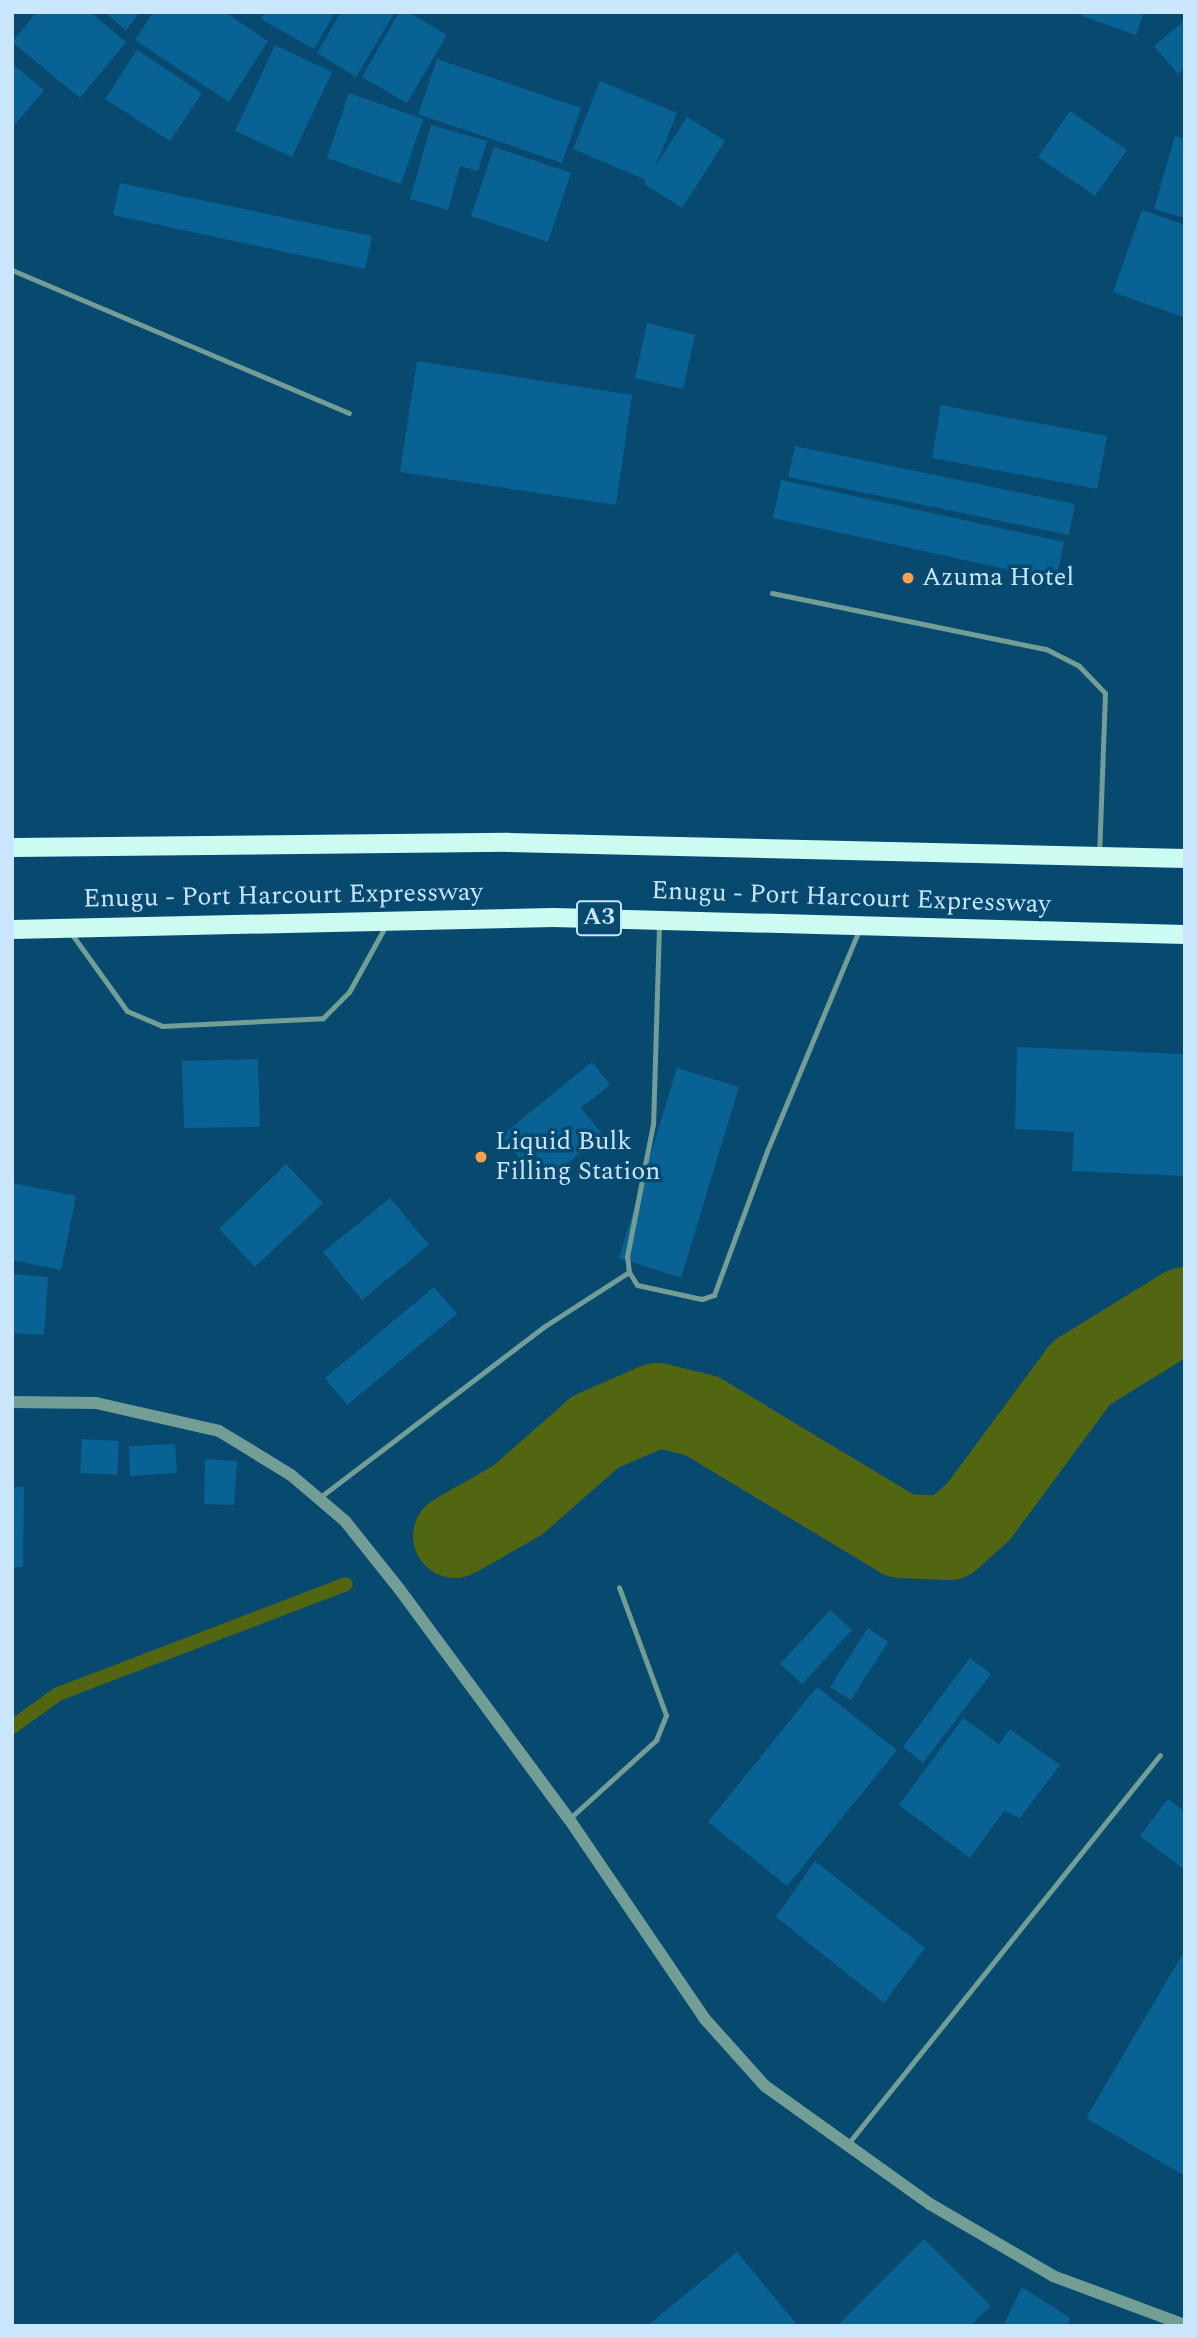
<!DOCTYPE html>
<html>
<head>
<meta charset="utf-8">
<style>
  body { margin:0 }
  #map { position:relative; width:1197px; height:2338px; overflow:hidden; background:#07496f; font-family:Spectral,serif }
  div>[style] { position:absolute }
  .stream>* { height:14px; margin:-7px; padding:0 7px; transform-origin:7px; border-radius:7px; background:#526510 }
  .river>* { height:84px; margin:-42px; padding:0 42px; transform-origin:42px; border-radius:42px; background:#526510 }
  .building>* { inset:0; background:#096294 }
  .service>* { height:5px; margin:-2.5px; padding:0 2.5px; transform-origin:2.5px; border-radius:2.5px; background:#729e96 }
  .tertiary>* { height:12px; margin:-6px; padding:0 6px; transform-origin:6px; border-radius:6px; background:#729e96 }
  .trunk>* { height:19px; margin:-9.5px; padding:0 9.5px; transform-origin:9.5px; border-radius:9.5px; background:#ccfbf2 }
  .dots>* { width:19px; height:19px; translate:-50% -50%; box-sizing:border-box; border:4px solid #07496f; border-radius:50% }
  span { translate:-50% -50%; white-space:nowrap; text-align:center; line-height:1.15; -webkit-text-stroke:7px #07496f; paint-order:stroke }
  .shield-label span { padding:2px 5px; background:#07496f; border:2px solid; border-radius:5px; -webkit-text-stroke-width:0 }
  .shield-label { font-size:24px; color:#c9e6fd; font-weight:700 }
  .poi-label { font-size:26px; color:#c9e6fd }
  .left { translate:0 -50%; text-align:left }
  .street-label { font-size:26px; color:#c9e6fd }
  .frame { position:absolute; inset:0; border:14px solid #c9e6fd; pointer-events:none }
</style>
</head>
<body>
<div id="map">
  <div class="stream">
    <div style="left:12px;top:1727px;width:57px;rotate:-35.7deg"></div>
    <div style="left:58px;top:1694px;width:308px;rotate:-20.9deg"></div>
  </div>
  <div class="river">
    <div style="left:455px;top:1536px;width:73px;rotate:-29.7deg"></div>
    <div style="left:518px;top:1500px;width:103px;rotate:-41.4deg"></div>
    <div style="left:595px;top:1432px;width:68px;rotate:-23.5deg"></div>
    <div style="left:657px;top:1405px;width:46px;rotate:13.7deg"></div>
    <div style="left:702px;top:1416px;width:232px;rotate:31.1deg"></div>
    <div style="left:901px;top:1536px;width:48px;rotate:2.4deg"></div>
    <div style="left:949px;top:1538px;width:40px;rotate:-42deg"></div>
    <div style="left:979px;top:1511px;width:172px;rotate:-53.5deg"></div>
    <div style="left:1081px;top:1373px;width:122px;rotate:-31.6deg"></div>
  </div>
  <div class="building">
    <div style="clip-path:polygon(37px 12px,90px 12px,126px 42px,80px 98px,12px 42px)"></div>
    <div style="clip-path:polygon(104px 12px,140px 12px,126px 30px)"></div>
    <div style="clip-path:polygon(153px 12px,225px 12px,268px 41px,229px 102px,135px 40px)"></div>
    <div style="clip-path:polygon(265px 12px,335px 12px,314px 49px,261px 19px)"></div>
    <div style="clip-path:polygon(341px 12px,395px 12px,356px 77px,317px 53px)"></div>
    <div style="clip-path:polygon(399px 12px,408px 12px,447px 35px,407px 103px,362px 77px)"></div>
    <div style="clip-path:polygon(1083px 12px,1144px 12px,1136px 35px,1082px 16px)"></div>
    <div style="clip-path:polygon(1185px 20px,1185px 68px,1178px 74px,1154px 46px)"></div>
    <div style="clip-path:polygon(275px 45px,332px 72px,292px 157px,235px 131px)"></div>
    <div style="clip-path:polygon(137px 50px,202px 93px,170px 141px,105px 99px)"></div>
    <div style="clip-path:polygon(437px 59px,581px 108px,562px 163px,418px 114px)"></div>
    <div style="clip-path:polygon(12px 64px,44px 90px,12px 128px)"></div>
    <div style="clip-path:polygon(600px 81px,677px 113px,655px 167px,687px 117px,725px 141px,682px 208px,644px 184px,646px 180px,573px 149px)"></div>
    <div style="clip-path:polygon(349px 93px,423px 119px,401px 184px,327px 158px)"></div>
    <div style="clip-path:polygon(1070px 111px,1127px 150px,1095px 196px,1038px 157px)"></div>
    <div style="clip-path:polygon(431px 125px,487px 141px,478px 171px,460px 166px,448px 210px,410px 199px)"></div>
    <div style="clip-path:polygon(1175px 136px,1185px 139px,1185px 218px,1154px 209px)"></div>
    <div style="clip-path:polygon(494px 147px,571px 173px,548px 242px,471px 216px)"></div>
    <div style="clip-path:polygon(120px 183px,372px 236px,365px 269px,113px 215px)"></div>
    <div style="clip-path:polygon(1142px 210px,1185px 225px,1185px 318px,1113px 292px)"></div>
    <div style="clip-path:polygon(647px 323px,695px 335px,683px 389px,635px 378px)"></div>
    <div style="clip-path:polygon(417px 361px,632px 395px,616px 505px,400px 472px)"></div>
    <div style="clip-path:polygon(941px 405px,1107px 436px,1097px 489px,932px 458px)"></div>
    <div style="clip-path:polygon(795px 446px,1075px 504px,1069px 535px,788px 477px)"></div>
    <div style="clip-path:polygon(781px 480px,1064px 542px,1056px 580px,773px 518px)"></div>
    <div style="clip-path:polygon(1017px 1047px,1185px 1054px,1185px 1176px,1072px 1171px,1074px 1132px,1015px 1129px)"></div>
    <div style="clip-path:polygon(258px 1059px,260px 1127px,184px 1128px,182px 1061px)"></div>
    <div style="clip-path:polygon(592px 1062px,610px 1085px,581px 1108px,603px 1135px,541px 1184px,501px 1136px)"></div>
    <div style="clip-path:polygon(677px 1068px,739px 1087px,681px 1278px,619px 1258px)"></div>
    <div style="clip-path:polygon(286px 1164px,323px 1203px,255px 1267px,219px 1229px)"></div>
    <div style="clip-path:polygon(13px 1183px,76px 1196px,61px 1270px,12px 1260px)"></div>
    <div style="clip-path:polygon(390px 1198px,429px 1245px,362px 1300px,323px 1252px)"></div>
    <div style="clip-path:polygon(12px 1274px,48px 1277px,44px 1335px,12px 1333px)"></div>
    <div style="clip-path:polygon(434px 1287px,457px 1314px,347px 1405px,325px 1378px)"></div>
    <div style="clip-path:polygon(82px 1439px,119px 1441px,117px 1475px,80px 1473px)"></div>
    <div style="clip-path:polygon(175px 1444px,177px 1473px,130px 1476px,129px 1446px)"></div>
    <div style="clip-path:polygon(205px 1459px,237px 1461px,234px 1505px,204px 1504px)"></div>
    <div style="clip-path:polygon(12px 1487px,24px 1487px,23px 1567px,12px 1567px)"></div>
    <div style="clip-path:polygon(830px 1610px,852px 1630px,802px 1684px,780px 1664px)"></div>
    <div style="clip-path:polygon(868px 1628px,888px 1642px,851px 1700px,830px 1687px)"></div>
    <div style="clip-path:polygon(970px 1658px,991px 1674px,923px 1763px,903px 1747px)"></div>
    <div style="clip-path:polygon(817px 1687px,897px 1750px,787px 1886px,708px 1822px)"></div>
    <div style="clip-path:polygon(963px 1718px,999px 1744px,1010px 1729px,1060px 1765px,1020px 1818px,1004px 1811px,970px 1858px,899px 1805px)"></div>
    <div style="clip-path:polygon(1168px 1799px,1185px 1812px,1185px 1870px,1140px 1836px)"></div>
    <div style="clip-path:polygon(815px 1861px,925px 1948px,884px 2003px,776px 1917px)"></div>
    <div style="clip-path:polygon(1185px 1950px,1185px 2176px,1086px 2118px)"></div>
    <div style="clip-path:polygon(924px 2239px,991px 2306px,970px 2326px,837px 2326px)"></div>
    <div style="clip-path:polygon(737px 2252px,798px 2326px,647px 2326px)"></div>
    <div style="clip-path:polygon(1022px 2287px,1070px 2318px,1067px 2326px,1003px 2326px)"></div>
  </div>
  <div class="service">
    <div style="left:12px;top:270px;width:366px;rotate:23deg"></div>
    <div style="left:772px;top:593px;width:280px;rotate:11.6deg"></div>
    <div style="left:1046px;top:649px;width:37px;rotate:27deg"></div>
    <div style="left:1079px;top:666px;width:37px;rotate:46deg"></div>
    <div style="left:1105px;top:693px;width:160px;rotate:92.1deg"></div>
    <div style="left:659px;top:925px;width:199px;rotate:91.7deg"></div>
    <div style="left:653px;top:1124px;width:135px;rotate:101.1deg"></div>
    <div style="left:627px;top:1256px;width:16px;rotate:83deg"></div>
    <div style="left:629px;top:1272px;width:15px;rotate:58deg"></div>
    <div style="left:637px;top:1285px;width:66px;rotate:12.2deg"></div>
    <div style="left:702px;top:1299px;width:13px;rotate:-18deg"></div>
    <div style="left:714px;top:1295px;width:153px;rotate:-69.8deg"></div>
    <div style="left:767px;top:1151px;width:239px;rotate:-67.4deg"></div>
    <div style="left:71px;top:933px;width:96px;rotate:54.3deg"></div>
    <div style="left:127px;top:1011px;width:38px;rotate:23deg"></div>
    <div style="left:162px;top:1026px;width:161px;rotate:-2.8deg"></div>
    <div style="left:323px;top:1018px;width:37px;rotate:-45deg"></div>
    <div style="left:349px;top:992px;width:74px;rotate:-61deg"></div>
    <div style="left:319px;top:1498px;width:284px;rotate:-37.3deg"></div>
    <div style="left:545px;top:1326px;width:100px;rotate:-32.7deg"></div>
    <div style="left:569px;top:1819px;width:118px;rotate:-42.2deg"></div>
    <div style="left:656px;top:1740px;width:27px;rotate:-68deg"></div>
    <div style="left:666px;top:1715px;width:136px;rotate:-110.2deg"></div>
    <div style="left:847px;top:2145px;width:500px;rotate:-51.25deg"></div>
  </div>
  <div class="tertiary">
    <div style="left:12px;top:1402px;width:84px;rotate:0.7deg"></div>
    <div style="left:96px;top:1403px;width:126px;rotate:12.8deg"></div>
    <div style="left:219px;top:1431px;width:84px;rotate:31.4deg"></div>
    <div style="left:291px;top:1475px;width:71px;rotate:40.4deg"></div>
    <div style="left:345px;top:1521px;width:88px;rotate:51.4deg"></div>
    <div style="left:400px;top:1590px;width:285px;rotate:53.6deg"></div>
    <div style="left:569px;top:1819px;width:240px;rotate:55.8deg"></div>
    <div style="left:704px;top:2018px;width:91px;rotate:48.1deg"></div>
    <div style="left:765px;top:2086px;width:203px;rotate:35.6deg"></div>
    <div style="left:930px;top:2204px;width:143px;rotate:30.3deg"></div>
    <div style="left:1053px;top:2276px;width:141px;rotate:20.4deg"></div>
  </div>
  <div class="trunk">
    <div style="left:12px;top:847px;width:496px;rotate:-0.6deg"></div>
    <div style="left:508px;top:842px;width:677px;rotate:1.35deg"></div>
    <div style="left:12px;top:929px;width:541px;rotate:-1.27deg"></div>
    <div style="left:553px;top:917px;width:632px;rotate:1.54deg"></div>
  </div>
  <div class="dots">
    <div style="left:908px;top:578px;background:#f8a04b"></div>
    <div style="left:481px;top:1157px;background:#f8a04b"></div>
  </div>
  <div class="shield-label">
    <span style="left:599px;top:918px">A3</span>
  </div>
  <div class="poi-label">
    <span class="left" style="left:922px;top:578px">Azuma Hotel</span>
    <span class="left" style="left:495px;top:1157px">Liquid Bulk<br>Filling Station</span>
  </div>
  <div class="street-label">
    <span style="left:283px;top:896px;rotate:-1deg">Enugu - Port Harcourt Expressway</span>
    <span style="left:851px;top:898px;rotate:2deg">Enugu - Port Harcourt Expressway</span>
  </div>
  <div class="frame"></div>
</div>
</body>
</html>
